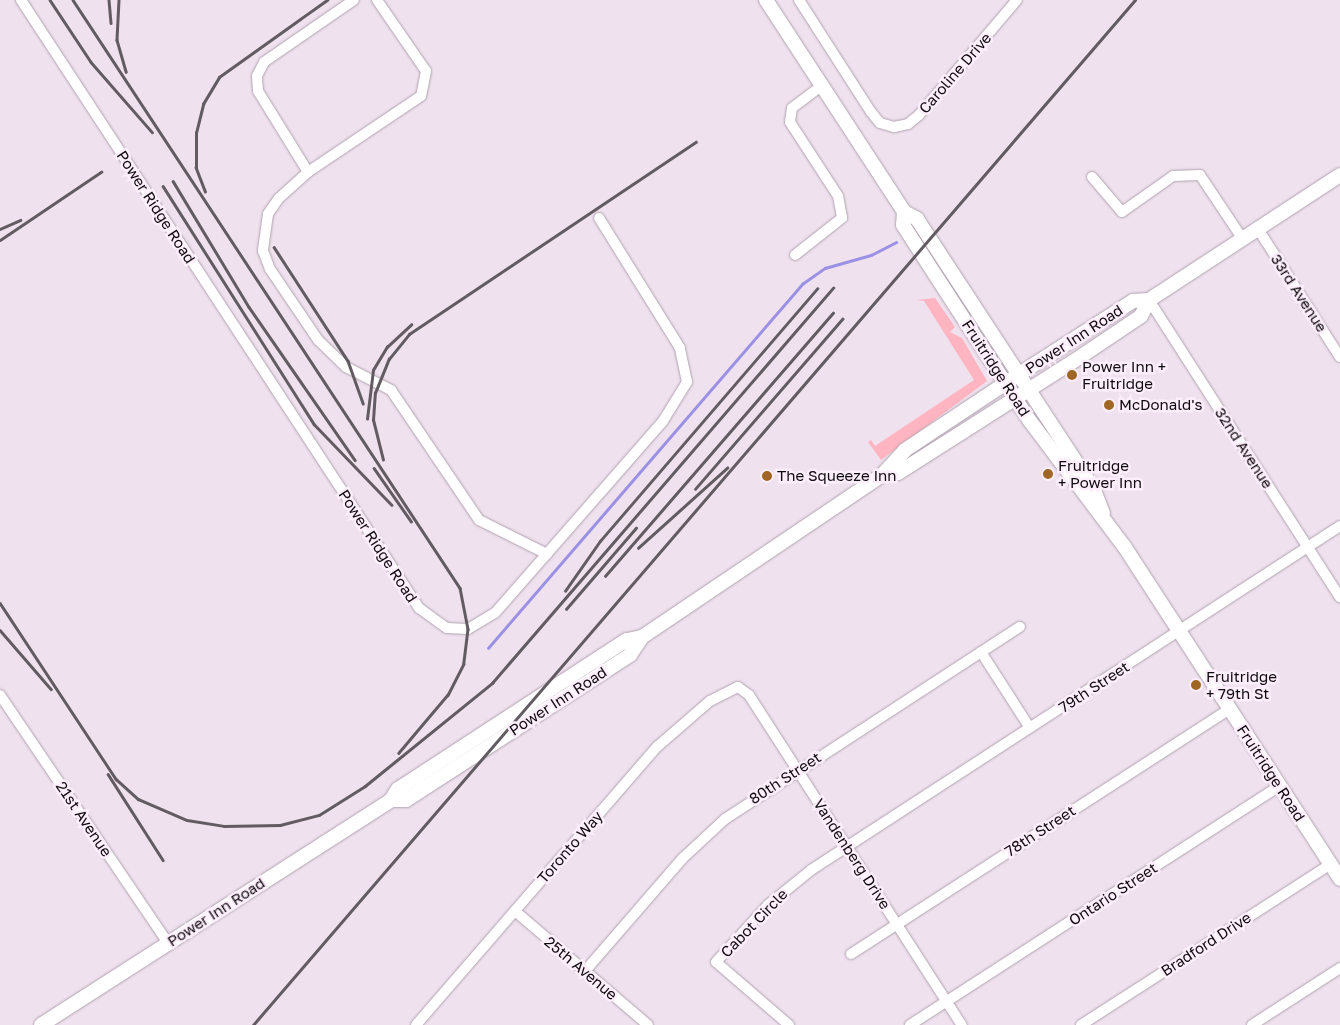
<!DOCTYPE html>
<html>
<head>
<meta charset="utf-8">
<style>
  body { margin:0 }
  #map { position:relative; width:1340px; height:1025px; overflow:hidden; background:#efe1ee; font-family:"Golos Text",sans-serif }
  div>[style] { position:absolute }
  .green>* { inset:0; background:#ffb4c1 }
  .stream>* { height:2.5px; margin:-1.25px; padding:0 1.25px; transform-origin:1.25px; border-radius:1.25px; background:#9b91e4 }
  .roads { filter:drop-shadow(0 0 1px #b0a2af) drop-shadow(0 0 1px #b0a2af) }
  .street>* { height:10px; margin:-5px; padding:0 5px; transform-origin:5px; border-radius:5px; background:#fff }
  .secondary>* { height:14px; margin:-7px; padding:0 7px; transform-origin:7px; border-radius:7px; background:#fff }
  .rail>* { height:2.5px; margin:-1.25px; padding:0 1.25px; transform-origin:1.25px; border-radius:1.25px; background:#635b62 }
  .dots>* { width:14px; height:14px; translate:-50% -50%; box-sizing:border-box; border:2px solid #fdeefc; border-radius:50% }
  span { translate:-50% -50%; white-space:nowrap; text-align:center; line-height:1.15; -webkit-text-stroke:5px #fdeefc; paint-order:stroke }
  .street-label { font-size:15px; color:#0f0a0e }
  .poi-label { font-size:15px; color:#0f0a0e }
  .left { translate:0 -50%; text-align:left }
</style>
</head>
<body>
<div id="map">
  <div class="green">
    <div style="clip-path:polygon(935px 298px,955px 327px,950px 332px,962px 338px,987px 381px,881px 460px,868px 442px,871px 440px,875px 446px,974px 380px,924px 301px,917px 300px)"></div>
  </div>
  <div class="stream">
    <div style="left:488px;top:648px;width:481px;rotate:-49.2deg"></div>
    <div style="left:802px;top:284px;width:28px;rotate:-35deg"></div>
    <div style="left:825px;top:268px;width:48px;rotate:-15.8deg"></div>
    <div style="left:871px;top:255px;width:28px;rotate:-27deg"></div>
  </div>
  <div class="roads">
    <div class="street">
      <div style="left:21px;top:0;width:727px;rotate:56.79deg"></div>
      <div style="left:419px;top:608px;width:34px;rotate:36deg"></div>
      <div style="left:447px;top:628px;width:21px;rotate:3deg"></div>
      <div style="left:468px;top:629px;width:31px;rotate:-31deg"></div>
      <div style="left:495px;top:613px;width:255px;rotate:-48.8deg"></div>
      <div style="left:663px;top:421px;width:46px;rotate:-58.4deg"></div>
      <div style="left:687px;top:382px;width:35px;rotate:-102deg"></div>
      <div style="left:680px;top:348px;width:153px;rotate:-121.9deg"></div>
      <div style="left:377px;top:0;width:86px;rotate:55.4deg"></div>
      <div style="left:426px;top:71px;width:25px;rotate:101deg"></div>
      <div style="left:421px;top:96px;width:136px;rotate:146.1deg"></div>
      <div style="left:308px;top:172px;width:39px;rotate:138deg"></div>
      <div style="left:279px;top:198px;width:19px;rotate:125deg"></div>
      <div style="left:268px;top:214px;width:37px;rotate:98deg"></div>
      <div style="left:263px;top:251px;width:19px;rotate:69deg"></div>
      <div style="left:270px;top:269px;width:86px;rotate:55.9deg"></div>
      <div style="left:318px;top:340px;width:39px;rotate:44deg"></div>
      <div style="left:346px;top:367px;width:51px;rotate:27.1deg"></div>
      <div style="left:391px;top:390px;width:157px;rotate:55.9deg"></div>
      <div style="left:479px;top:520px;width:76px;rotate:26.6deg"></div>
      <div style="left:799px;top:0;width:133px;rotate:57.3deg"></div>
      <div style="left:871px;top:112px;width:14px;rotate:51deg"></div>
      <div style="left:880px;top:123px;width:15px;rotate:16deg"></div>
      <div style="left:894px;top:127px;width:14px;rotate:-12deg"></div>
      <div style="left:908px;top:124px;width:14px;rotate:-39deg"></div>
      <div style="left:919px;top:115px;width:151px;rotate:-49.6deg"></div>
      <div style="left:308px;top:172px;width:95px;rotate:-121.7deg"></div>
      <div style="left:258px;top:91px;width:15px;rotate:-94deg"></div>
      <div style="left:257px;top:76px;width:16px;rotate:-63deg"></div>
      <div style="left:264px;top:62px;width:109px;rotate:-34.6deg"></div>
      <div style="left:1092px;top:177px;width:46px;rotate:49.4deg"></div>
      <div style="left:1122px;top:212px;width:62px;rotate:-35.2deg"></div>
      <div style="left:1173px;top:176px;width:27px;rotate:-2deg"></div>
      <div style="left:1200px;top:175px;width:76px;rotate:56.3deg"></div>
      <div style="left:1258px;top:229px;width:152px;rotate:57.4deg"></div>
      <div style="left:795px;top:255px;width:60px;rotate:-38.2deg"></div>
      <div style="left:842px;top:218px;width:22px;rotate:-100deg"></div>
      <div style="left:838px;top:196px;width:88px;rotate:-123deg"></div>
      <div style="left:790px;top:122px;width:14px;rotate:-82deg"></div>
      <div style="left:792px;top:108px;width:38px;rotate:-37deg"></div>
      <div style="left:1149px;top:300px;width:353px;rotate:57.3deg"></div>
      <div style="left:981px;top:652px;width:90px;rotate:57.2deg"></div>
      <div style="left:0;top:695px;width:300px;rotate:55.9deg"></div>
      <div style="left:515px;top:911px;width:175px;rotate:40.6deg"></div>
      <div style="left:851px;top:954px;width:451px;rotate:-32.9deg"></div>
      <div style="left:585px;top:971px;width:150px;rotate:-49.1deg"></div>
      <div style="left:683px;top:858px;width:57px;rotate:-42.9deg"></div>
      <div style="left:725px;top:819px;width:352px;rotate:-33.1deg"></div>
      <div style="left:416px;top:1025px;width:369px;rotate:-49.1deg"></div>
      <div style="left:658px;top:746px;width:69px;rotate:-40.9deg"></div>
      <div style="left:710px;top:701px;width:31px;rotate:-27deg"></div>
      <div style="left:738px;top:687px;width:14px;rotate:36deg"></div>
      <div style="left:749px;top:695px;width:393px;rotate:57.2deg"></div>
      <div style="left:789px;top:1025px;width:96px;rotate:-139.2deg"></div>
      <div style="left:716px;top:962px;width:77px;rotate:-47.6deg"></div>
      <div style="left:768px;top:905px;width:55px;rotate:-39.1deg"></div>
      <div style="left:811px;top:870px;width:631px;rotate:-33.04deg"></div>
      <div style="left:910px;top:1025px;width:440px;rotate:-32.9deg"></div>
      <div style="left:1081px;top:1025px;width:297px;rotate:-32.8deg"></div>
      <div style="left:1252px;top:1025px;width:105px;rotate:-32.9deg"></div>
    </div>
    <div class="secondary">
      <div style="left:766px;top:0;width:253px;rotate:56.9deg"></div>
      <div style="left:904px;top:212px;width:15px;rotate:28deg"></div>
      <div style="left:917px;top:219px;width:324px;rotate:56.8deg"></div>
      <div style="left:1094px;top:490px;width:25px;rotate:69deg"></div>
      <div style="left:904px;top:212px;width:13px;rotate:94deg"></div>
      <div style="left:903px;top:225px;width:234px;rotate:57.1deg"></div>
      <div style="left:1030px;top:421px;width:156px;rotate:53.1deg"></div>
      <div style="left:1124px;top:546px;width:397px;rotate:57deg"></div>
      <div style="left:882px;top:475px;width:16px;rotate:-7deg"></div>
      <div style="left:898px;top:473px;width:219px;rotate:-32.5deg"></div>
      <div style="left:1083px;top:355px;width:70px;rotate:-33.9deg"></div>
      <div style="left:1141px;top:316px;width:18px;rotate:-63deg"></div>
      <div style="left:1149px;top:300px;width:228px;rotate:-33.2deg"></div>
      <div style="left:391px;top:800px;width:15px"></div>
      <div style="left:406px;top:800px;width:267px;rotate:-32.9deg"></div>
      <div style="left:630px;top:655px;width:22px;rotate:-56deg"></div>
      <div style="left:41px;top:1025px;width:416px;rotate:-32.7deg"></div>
      <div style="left:391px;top:800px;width:13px;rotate:-58deg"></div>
      <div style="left:398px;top:789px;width:273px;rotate:-33.1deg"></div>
      <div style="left:627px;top:640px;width:15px;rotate:-11deg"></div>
      <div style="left:642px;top:637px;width:290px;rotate:-34deg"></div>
      <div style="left:882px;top:475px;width:34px;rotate:-47deg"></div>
      <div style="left:905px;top:450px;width:136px;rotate:-33.6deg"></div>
      <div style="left:1018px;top:375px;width:137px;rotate:-32.8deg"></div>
      <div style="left:1133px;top:301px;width:16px;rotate:-4deg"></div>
    </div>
  </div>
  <div class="rail">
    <div style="left:50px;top:0;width:74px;rotate:56.5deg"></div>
    <div style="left:91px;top:62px;width:93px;rotate:48.9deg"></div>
    <div style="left:73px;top:0;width:704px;rotate:56.65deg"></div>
    <div style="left:460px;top:588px;width:42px;rotate:79deg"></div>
    <div style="left:468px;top:629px;width:35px;rotate:97deg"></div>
    <div style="left:464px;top:664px;width:35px;rotate:117deg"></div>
    <div style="left:448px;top:695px;width:76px;rotate:130.2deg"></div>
    <div style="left:109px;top:0;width:23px;rotate:85deg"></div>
    <div style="left:119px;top:0;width:40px;rotate:92.9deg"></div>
    <div style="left:117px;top:40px;width:33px;rotate:74deg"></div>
    <div style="left:173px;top:181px;width:147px;rotate:58.9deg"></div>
    <div style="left:249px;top:307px;width:186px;rotate:55.3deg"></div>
    <div style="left:163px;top:186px;width:282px;rotate:57.6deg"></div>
    <div style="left:314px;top:424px;width:112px;rotate:46.1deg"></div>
    <div style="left:205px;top:192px;width:26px;rotate:-111deg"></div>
    <div style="left:196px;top:168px;width:35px;rotate:-90deg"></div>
    <div style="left:196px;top:133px;width:30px;rotate:-76deg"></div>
    <div style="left:203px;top:104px;width:31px;rotate:-59deg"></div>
    <div style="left:219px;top:77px;width:133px;rotate:-35.5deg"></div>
    <div style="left:0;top:229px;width:22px;rotate:-24deg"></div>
    <div style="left:0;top:240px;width:122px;rotate:-34deg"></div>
    <div style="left:274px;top:247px;width:136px;rotate:57deg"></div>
    <div style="left:348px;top:361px;width:45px;rotate:70.3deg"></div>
    <div style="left:367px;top:419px;width:49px;rotate:-83deg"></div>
    <div style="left:373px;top:370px;width:27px;rotate:-59deg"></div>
    <div style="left:387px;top:347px;width:33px;rotate:-43deg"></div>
    <div style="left:383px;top:460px;width:41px;rotate:-104deg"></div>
    <div style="left:373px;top:420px;width:27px;rotate:-86deg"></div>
    <div style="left:375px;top:393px;width:37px;rotate:-68deg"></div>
    <div style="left:389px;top:359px;width:32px;rotate:-51deg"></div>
    <div style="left:409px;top:334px;width:345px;rotate:-33.8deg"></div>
    <div style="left:374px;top:468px;width:65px;rotate:55.1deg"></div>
    <div style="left:695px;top:489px;width:225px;rotate:-49.1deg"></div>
    <div style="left:638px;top:548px;width:120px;rotate:-42deg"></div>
    <div style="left:605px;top:576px;width:348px;rotate:-49.1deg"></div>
    <div style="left:565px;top:591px;width:61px;rotate:-55deg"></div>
    <div style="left:600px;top:541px;width:333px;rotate:-49.3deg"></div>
    <div style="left:0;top:603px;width:211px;rotate:56.6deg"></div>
    <div style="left:116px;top:779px;width:30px;rotate:42deg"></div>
    <div style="left:138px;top:799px;width:53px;rotate:23.2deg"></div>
    <div style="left:187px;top:820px;width:37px;rotate:9deg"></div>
    <div style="left:224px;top:826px;width:56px;rotate:-1deg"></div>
    <div style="left:280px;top:825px;width:40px;rotate:-14.4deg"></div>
    <div style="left:319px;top:815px;width:54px;rotate:-32.2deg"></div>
    <div style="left:365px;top:786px;width:164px;rotate:-39deg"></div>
    <div style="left:492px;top:683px;width:522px;rotate:-49.2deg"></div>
    <div style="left:566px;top:609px;width:107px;rotate:-49.2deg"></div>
    <div style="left:0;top:630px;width:78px;rotate:49.2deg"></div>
    <div style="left:108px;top:774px;width:102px;rotate:57.4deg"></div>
    <div style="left:253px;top:1025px;width:1352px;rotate:-49.29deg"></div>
  </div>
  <div class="dots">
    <div style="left:1072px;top:375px;background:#9f6723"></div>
    <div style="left:1109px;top:405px;background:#9f6723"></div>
    <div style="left:1048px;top:474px;background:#9f6723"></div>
    <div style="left:767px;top:476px;background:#9f6723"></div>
    <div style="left:1196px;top:685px;background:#9f6723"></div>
  </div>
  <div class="street-label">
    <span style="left:955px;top:73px;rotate:-49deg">Caroline Drive</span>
    <span style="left:156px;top:207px;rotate:57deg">Power Ridge Road</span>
    <span style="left:1299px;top:293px;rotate:57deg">33rd Avenue</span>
    <span style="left:1074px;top:339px;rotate:-33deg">Power Inn Road</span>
    <span style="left:996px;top:368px;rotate:57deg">Fruitridge Road</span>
    <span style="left:1244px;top:448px;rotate:57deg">32nd Avenue</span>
    <span style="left:378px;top:546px;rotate:57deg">Power Ridge Road</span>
    <span style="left:1094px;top:687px;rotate:-33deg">79th Street</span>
    <span style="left:558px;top:701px;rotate:-33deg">Power Inn Road</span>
    <span style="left:1271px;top:773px;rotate:57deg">Fruitridge Road</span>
    <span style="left:785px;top:778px;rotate:-33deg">80th Street</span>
    <span style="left:84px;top:819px;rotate:56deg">21st Avenue</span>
    <span style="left:1040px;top:831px;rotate:-33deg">78th Street</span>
    <span style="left:570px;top:847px;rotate:-49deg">Toronto Way</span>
    <span style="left:852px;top:854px;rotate:57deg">Vandenberg Drive</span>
    <span style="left:1113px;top:894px;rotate:-33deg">Ontario Street</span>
    <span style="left:216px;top:912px;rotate:-33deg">Power Inn Road</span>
    <span style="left:754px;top:923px;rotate:-46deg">Cabot Circle</span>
    <span style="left:1206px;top:944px;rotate:-33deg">Bradford Drive</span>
    <span style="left:581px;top:968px;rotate:40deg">25th Avenue</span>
  </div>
  <div class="poi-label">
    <span class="left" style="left:1082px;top:375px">Power Inn +<br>Fruitridge</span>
    <span class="left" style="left:1119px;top:405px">McDonald's</span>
    <span class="left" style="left:1058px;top:474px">Fruitridge<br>+ Power Inn</span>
    <span class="left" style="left:777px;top:476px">The Squeeze Inn</span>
    <span class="left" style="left:1206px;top:685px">Fruitridge<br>+ 79th St</span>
  </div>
</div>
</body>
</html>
